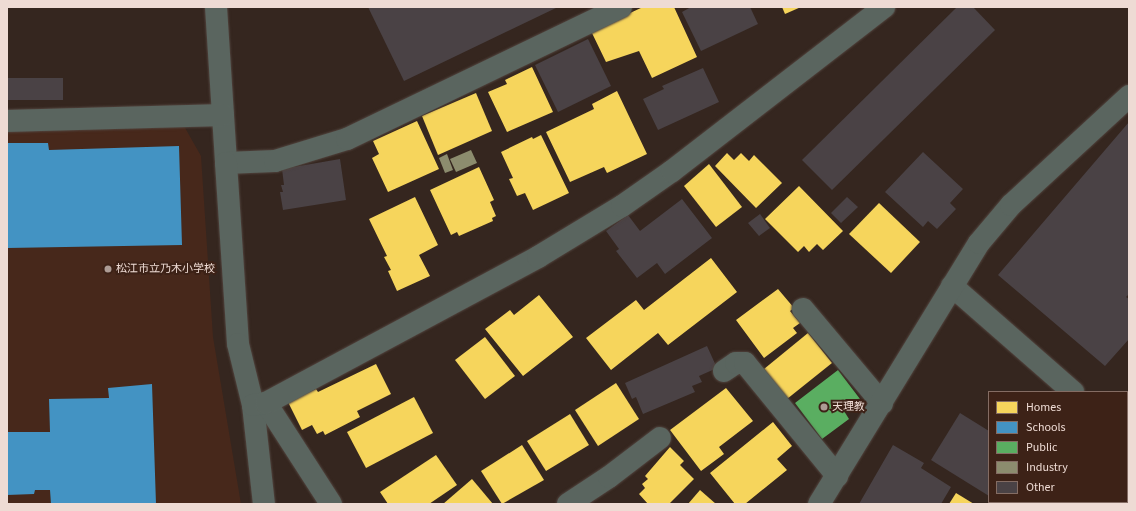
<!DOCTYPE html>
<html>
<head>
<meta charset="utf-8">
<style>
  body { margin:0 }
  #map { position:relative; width:1136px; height:511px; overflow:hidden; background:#35261f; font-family:"Source Sans 3","Noto Sans JP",sans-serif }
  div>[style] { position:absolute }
  .built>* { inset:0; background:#47281b }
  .homes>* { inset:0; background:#f6d55c }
  .schools>* { inset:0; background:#4393c3 }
  .public>* { inset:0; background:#5aae61 }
  .industry>* { inset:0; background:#8c8c6e }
  .building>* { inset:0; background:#4a4245 }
  .roads { filter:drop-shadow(0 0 1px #51443e) drop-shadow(0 0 1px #51443e) }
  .minor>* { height:22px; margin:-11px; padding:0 11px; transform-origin:11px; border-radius:11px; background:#5a655f }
  .dots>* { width:11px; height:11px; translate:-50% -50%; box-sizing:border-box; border:2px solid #3d2217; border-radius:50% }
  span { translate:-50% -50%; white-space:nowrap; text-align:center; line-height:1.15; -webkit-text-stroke:4px #3d2217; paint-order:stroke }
  .poi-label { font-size:11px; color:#eedbd4 }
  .left { translate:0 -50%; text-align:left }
  .frame { position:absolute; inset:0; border:8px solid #eedbd4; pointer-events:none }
  .legend { position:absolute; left:988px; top:391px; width:140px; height:112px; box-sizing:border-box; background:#3d2217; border:1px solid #846c63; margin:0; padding:5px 7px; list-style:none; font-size:12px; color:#eedbd4 }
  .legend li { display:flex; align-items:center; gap:8px; height:20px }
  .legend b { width:20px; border:1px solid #846c63 }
</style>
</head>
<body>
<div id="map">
  <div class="built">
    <div style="clip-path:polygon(184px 126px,201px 156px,213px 337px,241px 504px,7px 504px,7px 129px)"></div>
  </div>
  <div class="homes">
    <div style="clip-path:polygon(643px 7px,674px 7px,697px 57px,652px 78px,639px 51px,606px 62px,591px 31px)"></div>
    <div style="clip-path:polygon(782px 7px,801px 7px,785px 14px)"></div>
    <div style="clip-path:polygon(532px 67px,553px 112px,507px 132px,488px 92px,507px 84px,505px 80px)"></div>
    <div style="clip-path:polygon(617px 91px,647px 154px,607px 173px,604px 167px,570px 182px,546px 132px,594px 109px,592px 104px)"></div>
    <div style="clip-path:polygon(476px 93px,492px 131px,438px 155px,422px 116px)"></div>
    <div style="clip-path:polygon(417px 121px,439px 169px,388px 192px,372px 158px,379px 154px,373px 141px)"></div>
    <div style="clip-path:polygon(541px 135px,569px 193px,533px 210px,525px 193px,517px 196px,509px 179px,513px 178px,501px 152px,532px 137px,533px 139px)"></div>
    <div style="clip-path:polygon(727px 153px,734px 160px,741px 153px,749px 161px,754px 155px,782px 183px,756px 208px,715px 166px)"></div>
    <div style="clip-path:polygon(709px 164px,742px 207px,716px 227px,684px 186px)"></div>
    <div style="clip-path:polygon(479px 167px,494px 200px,490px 202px,496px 216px,492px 218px,493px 221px,459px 236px,457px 232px,451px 235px,430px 190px)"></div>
    <div style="clip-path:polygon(799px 186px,843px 231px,823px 250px,817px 244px,809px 252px,804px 246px,798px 252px,765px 219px)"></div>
    <div style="clip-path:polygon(415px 197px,438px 245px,419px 255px,430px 276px,397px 291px,388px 271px,391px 270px,384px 257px,387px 256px,369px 219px)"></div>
    <div style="clip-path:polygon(879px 203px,920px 242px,891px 273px,849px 234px)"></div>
    <div style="clip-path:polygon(711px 258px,737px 292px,668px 345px,658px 333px,611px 370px,586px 338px,636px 300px,644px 310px)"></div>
    <div style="clip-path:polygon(778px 289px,794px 308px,790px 311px,800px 323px,793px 328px,797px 333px,764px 358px,736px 320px)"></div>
    <div style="clip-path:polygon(539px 295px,573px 337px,523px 376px,485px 329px,510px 310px,514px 315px)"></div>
    <div style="clip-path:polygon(808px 333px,832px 363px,787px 399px,764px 369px)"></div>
    <div style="clip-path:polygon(485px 337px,515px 376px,485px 399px,455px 360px)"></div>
    <div style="clip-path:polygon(376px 364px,391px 394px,357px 411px,360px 417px,325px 435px,323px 431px,317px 434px,312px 425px,302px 430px,288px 402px,316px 389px,318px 392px)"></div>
    <div style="clip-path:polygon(616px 383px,639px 419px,598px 446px,575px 410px)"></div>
    <div style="clip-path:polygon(726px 388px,753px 421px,719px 447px,724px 454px,701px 471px,670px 430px)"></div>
    <div style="clip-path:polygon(414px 397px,433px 433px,366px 468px,347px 432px)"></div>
    <div style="clip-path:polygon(570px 414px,589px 445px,546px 471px,527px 441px)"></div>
    <div style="clip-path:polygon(773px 422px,792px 446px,777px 459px,787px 470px,745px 504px,735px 504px,710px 473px)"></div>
    <div style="clip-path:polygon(522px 445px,544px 480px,502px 504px,481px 471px)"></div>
    <div style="clip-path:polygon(670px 447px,684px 461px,680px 465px,694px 479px,669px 504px,648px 504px,639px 494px,645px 488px,642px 484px,648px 479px,645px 476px)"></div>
    <div style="clip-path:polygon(436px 455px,457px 485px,429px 504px,388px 504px,380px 492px)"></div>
    <div style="clip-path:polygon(472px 479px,493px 504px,443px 504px)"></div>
    <div style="clip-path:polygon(700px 490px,716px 504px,688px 504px)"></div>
    <div style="clip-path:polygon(956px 493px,974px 504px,949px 504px)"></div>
  </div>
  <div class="schools">
    <div style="clip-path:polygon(7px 143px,48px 143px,49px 150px,179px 146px,182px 245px,7px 248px)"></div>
    <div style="clip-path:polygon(152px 384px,156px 504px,51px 504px,50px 490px,35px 490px,34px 494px,7px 495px,7px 432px,50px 432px,49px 399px,109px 398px,108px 388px)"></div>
  </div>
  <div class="public">
    <div style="clip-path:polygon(838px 370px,860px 399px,844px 411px,849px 419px,822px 439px,795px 403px)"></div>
  </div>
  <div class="industry">
    <div style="clip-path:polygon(471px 150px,477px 163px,456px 172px,450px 159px)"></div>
    <div style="clip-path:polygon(447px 154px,453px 170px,445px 173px,439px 158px)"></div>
  </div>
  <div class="building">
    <div style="clip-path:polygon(368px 7px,558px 7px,404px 81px)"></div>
    <div style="clip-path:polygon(691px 7px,750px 7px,758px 24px,701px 51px,682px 12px)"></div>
    <div style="clip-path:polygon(957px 7px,973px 7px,995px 30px,832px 190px,802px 160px)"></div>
    <div style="clip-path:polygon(588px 39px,611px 86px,558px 112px,535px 65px)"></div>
    <div style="clip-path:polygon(703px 68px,719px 102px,658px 130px,643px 99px,664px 89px,662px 86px)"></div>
    <div style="clip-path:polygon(7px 78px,63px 78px,63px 100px,7px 100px)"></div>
    <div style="clip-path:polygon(1129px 122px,1129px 294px,1126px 297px,1129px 299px,1129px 339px,1105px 366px,998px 275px)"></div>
    <div style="clip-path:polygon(923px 152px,963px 189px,950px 203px,956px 209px,937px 229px,928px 221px,923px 227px,885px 192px)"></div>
    <div style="clip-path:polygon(340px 159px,346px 200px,283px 210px,280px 192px,283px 192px,281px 185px,284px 185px,282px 169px)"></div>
    <div style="clip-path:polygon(847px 197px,858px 207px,841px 223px,831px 213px)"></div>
    <div style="clip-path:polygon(682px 199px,712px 238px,665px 274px,657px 263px,637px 278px,616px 251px,619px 249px,606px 231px,628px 215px,640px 231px)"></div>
    <div style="clip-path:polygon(760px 214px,770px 228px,759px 236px,748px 223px)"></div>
    <div style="clip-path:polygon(707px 346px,717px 368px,699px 376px,702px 382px,692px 386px,695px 392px,643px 414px,636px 397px,632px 399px,625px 383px)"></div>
    <div style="clip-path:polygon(960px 413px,989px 431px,989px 496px,931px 460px)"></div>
    <div style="clip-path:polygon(893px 445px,924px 463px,921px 468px,951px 487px,941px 504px,859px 504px)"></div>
    <div style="clip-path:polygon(998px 502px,1057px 502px,1055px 504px)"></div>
  </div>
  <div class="roads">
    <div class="minor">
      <div style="left:216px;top:7px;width:156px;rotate:86.3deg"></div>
      <div style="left:226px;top:163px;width:49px;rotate:-2.3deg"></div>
      <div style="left:275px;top:161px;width:75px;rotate:-17deg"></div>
      <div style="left:347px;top:139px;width:304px;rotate:-25.7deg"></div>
      <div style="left:7px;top:121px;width:216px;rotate:-1.6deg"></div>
      <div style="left:226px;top:163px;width:181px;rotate:86.2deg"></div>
      <div style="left:238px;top:344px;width:63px;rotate:76.2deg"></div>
      <div style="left:253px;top:405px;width:100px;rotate:83.7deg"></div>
      <div style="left:952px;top:286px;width:161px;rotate:41.2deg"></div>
      <div style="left:803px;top:309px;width:123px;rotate:50deg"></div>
      <div style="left:724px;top:371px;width:14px;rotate:-34deg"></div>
      <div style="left:736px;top:363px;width:9px"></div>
      <div style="left:745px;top:363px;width:146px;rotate:50.8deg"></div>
      <div style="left:266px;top:403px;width:120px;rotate:57.2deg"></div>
      <div style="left:253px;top:405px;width:13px;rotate:-9deg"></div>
      <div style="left:266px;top:403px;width:309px;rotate:-28.2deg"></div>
      <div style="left:538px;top:257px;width:98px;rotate:-31.3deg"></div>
      <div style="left:622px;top:206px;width:61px;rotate:-35deg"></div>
      <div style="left:672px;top:171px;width:268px;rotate:-37.7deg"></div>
      <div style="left:1127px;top:440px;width:2px;rotate:27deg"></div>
      <div style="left:1127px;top:471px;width:3px;rotate:-45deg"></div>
      <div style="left:568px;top:504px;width:49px;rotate:-33.4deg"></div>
      <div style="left:609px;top:477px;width:64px;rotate:-37.4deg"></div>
      <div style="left:819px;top:504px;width:306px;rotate:-58.5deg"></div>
      <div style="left:979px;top:243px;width:50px;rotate:-49.9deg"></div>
      <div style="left:1011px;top:205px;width:161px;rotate:-42.7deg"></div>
      <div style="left:1100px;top:504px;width:3px;rotate:-45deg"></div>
    </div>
  </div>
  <div class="dots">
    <div style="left:108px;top:269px;background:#ad9c95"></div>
    <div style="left:824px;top:407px;background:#ad9c95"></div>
  </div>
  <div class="poi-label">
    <span class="left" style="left:116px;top:269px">松江市立乃木小学校</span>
    <span class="left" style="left:832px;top:407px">天理教</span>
  </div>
  <div class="frame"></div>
  <ul class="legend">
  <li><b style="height:11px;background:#f6d55c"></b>Homes</li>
  <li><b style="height:11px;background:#4393c3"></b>Schools</li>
  <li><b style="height:11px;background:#5aae61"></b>Public</li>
  <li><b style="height:11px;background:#8c8c6e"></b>Industry</li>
  <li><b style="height:11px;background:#4a4245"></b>Other</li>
  </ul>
</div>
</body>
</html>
